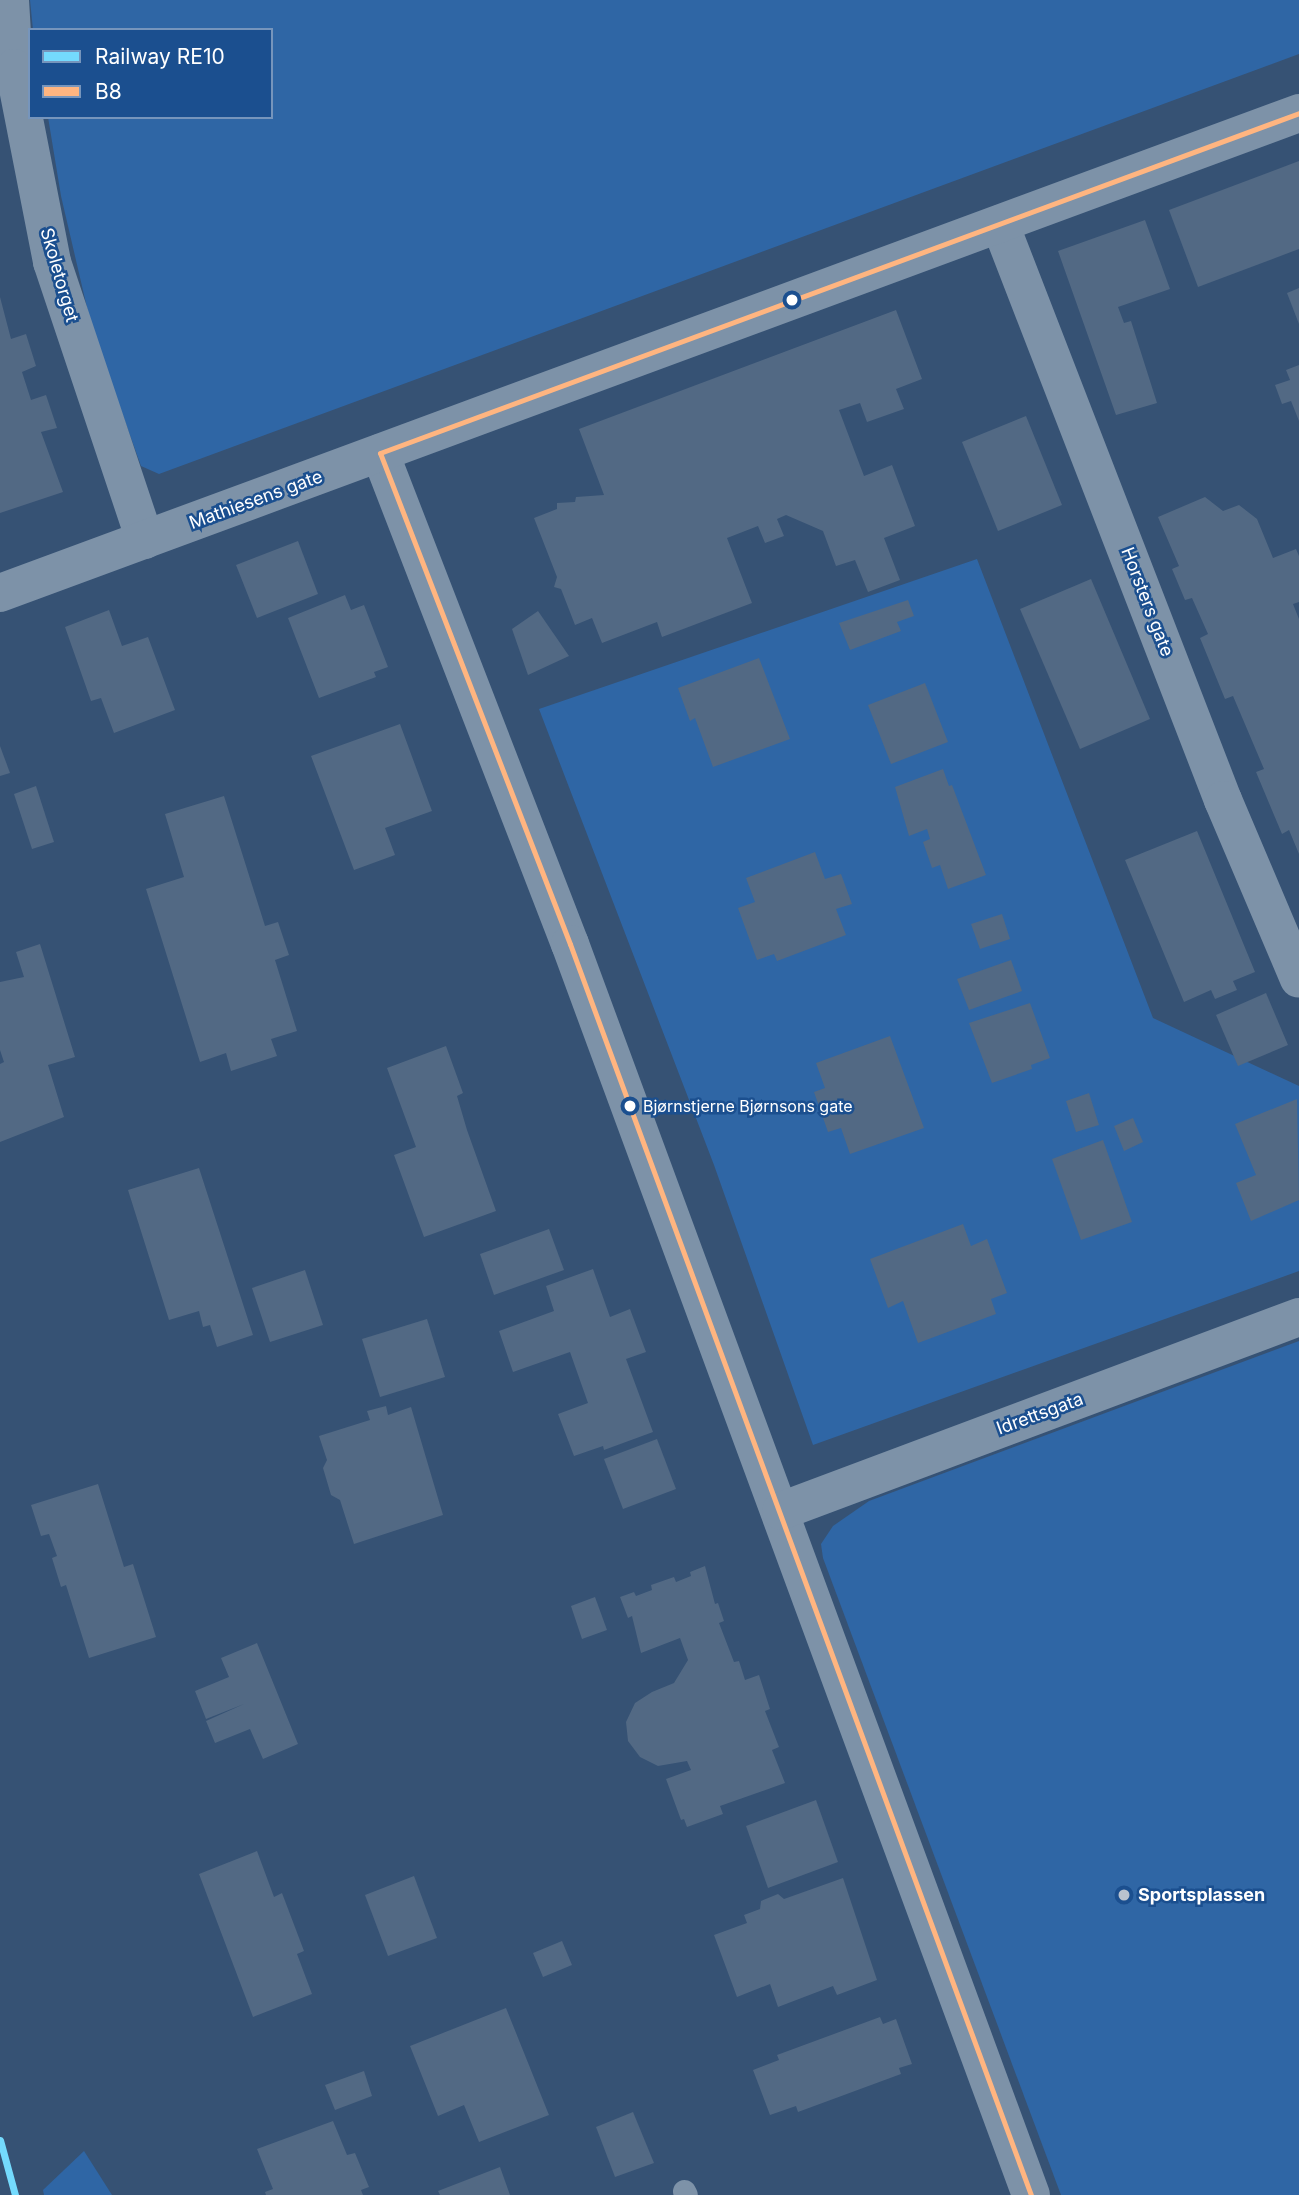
<!DOCTYPE html>
<html>
<head>
<meta charset="utf-8">
<style>
  body { margin:0 }
  #map { position:relative; width:1299px; height:2195px; overflow:hidden; background:#365274; font-family:Inter,sans-serif }
  div>[style] { position:absolute }
  .green>* { inset:0; background:#2f66a5 }
  .building>* { inset:0; background:#526984 }
  .service>* { height:23px; margin:-11.5px; padding:0 11.5px; transform-origin:11.5px; border-radius:11.5px; background:#7d92a8 }
  .minor>* { height:38px; margin:-19px; padding:0 19px; transform-origin:19px; border-radius:19px; background:#7d92a8 }
  .bus-1>* { height:5px; margin:-2.5px; padding:0 2.5px; transform-origin:2.5px; border-radius:2.5px; background:#ffb580 }
  .rail-1>* { height:7px; margin:-3.5px; padding:0 3.5px; transform-origin:3.5px; border-radius:3.5px; background:#74dafd }
  .dots>* { width:19px; height:19px; translate:-50% -50%; box-sizing:border-box; border:4px solid #1b4f8f; border-radius:50% }
  span { translate:-50% -50%; white-space:nowrap; text-align:center; line-height:1.15; -webkit-text-stroke:5px #1b4f8f; paint-order:stroke }
  .bus-label { font-size:16px; color:#fff }
  .left { translate:0 -50%; text-align:left }
  .street-label { font-size:18px; color:#fff }
  .poi-label { font-size:18px; color:#fff; font-weight:700 }
  .legend { position:absolute; left:28px; top:28px; width:245px; height:91px; box-sizing:border-box; background:#1b4f8f; border:2px solid #7695bc; margin:0; padding:9px 12px; list-style:none; font-size:21px; color:#fff }
  .legend li { display:flex; align-items:center; gap:14px; height:35px }
  .legend b { width:35px; border:2px solid #7695bc }
</style>
</head>
<body>
<div id="map">
  <div class="green">
    <div style="clip-path:polygon(30px 0,1299px 0,1299px 54px,159px 474px,141px 466px,92px 329px,61px 196px,48px 117px,271px 117px,271px 30px,33px 30px)"></div>
    <div style="clip-path:polygon(977px 559px,1153px 1018px,1299px 1086px,1299px 1271px,813px 1445px,714px 1165px,539px 709px)"></div>
    <div style="clip-path:polygon(1299px 1341px,1299px 2195px,1061px 2195px,823px 1558px,821px 1544px,833px 1526px,869px 1501px)"></div>
    <div style="clip-path:polygon(84px 2151px,112px 2195px,44px 2195px,43px 2190px)"></div>
  </div>
  <div class="building">
    <div style="clip-path:polygon(1299px 161px,1299px 249px,1198px 287px,1169px 210px)"></div>
    <div style="clip-path:polygon(1145px 220px,1170px 289px,1118px 307px,1124px 323px,1131px 321px,1157px 403px,1116px 415px,1058px 251px)"></div>
    <div style="clip-path:polygon(1299px 288px,1299px 324px,1287px 293px)"></div>
    <div style="clip-path:polygon(0 297px,11px 339px,26px 334px,36px 366px,22px 372px,31px 400px,46px 395px,57px 428px,41px 432px,63px 492px,0 513px)"></div>
    <div style="clip-path:polygon(896px 310px,922px 379px,896px 389px,904px 409px,867px 422px,860px 403px,839px 410px,864px 476px,892px 465px,915px 526px,884px 538px,900px 580px,868px 592px,855px 560px,836px 566px,823px 531px,786px 515px,777px 519px,784px 536px,765px 543px,758px 526px,727px 538px,752px 603px,662px 637px,657px 622px,602px 643px,592px 618px,575px 625px,561px 589px,554px 587px,557px 577px,534px 518px,557px 509px,557px 503px,575px 502px,576px 497px,604px 495px,579px 429px)"></div>
    <div style="clip-path:polygon(1299px 365px,1299px 421px,1291px 401px,1282px 404px,1275px 385px,1290px 380px,1286px 370px)"></div>
    <div style="clip-path:polygon(1026px 416px,1062px 505px,998px 531px,962px 442px)"></div>
    <div style="clip-path:polygon(1205px 497px,1223px 511px,1239px 505px,1257px 519px,1273px 558px,1296px 549px,1299px 556px,1299px 602px,1293px 604px,1299px 619px,1299px 854px,1289px 830px,1282px 834px,1256px 772px,1264px 769px,1233px 696px,1225px 699px,1200px 638px,1208px 634px,1192px 598px,1185px 600px,1172px 569px,1179px 566px,1158px 517px)"></div>
    <div style="clip-path:polygon(298px 541px,318px 594px,257px 618px,236px 565px)"></div>
    <div style="clip-path:polygon(1091px 579px,1150px 719px,1080px 749px,1020px 609px)"></div>
    <div style="clip-path:polygon(345px 595px,351px 610px,364px 605px,388px 667px,374px 672px,376px 677px,319px 698px,288px 618px)"></div>
    <div style="clip-path:polygon(908px 600px,914px 616px,897px 622px,901px 631px,850px 650px,839px 623px)"></div>
    <div style="clip-path:polygon(109px 610px,122px 646px,148px 637px,175px 710px,114px 733px,101px 698px,91px 701px,65px 627px)"></div>
    <div style="clip-path:polygon(538px 611px,569px 656px,528px 675px,512px 629px)"></div>
    <div style="clip-path:polygon(759px 658px,790px 739px,713px 767px,695px 718px,690px 721px,678px 688px)"></div>
    <div style="clip-path:polygon(925px 683px,948px 742px,891px 764px,868px 705px)"></div>
    <div style="clip-path:polygon(400px 724px,432px 811px,385px 828px,395px 855px,354px 870px,311px 756px)"></div>
    <div style="clip-path:polygon(0 746px,10px 773px,0 776px)"></div>
    <div style="clip-path:polygon(943px 769px,949px 786px,952px 785px,986px 875px,948px 889px,940px 865px,932px 868px,923px 842px,930px 839px,927px 829px,909px 836px,895px 787px)"></div>
    <div style="clip-path:polygon(36px 786px,54px 842px,32px 849px,14px 794px)"></div>
    <div style="clip-path:polygon(224px 796px,265px 926px,278px 922px,289px 955px,275px 960px,297px 1031px,271px 1039px,277px 1056px,231px 1071px,226px 1053px,200px 1062px,146px 889px,184px 877px,165px 814px)"></div>
    <div style="clip-path:polygon(1197px 831px,1255px 972px,1233px 981px,1237px 990px,1215px 999px,1211px 990px,1184px 1002px,1125px 860px)"></div>
    <div style="clip-path:polygon(815px 852px,825px 879px,841px 874px,852px 904px,836px 909px,846px 935px,777px 961px,774px 954px,757px 960px,738px 908px,755px 902px,746px 878px)"></div>
    <div style="clip-path:polygon(1002px 914px,1010px 939px,980px 949px,971px 924px)"></div>
    <div style="clip-path:polygon(40px 944px,75px 1057px,48px 1065px,64px 1117px,0 1142px,0 1064px,4px 1062px,0 1050px,0 982px,24px 977px,16px 952px)"></div>
    <div style="clip-path:polygon(1011px 960px,1022px 991px,969px 1010px,957px 979px)"></div>
    <div style="clip-path:polygon(1266px 993px,1288px 1045px,1238px 1066px,1216px 1015px)"></div>
    <div style="clip-path:polygon(1030px 1003px,1050px 1058px,1031px 1065px,1032px 1069px,992px 1083px,969px 1023px)"></div>
    <div style="clip-path:polygon(890px 1036px,924px 1128px,850px 1154px,841px 1128px,828px 1132px,814px 1092px,825px 1088px,816px 1063px)"></div>
    <div style="clip-path:polygon(446px 1046px,463px 1093px,457px 1096px,467px 1130px,496px 1211px,424px 1237px,394px 1155px,416px 1147px,387px 1068px)"></div>
    <div style="clip-path:polygon(1089px 1093px,1099px 1125px,1076px 1132px,1066px 1101px)"></div>
    <div style="clip-path:polygon(1297px 1099px,1299px 1200px,1251px 1221px,1236px 1183px,1256px 1175px,1235px 1124px)"></div>
    <div style="clip-path:polygon(1133px 1118px,1143px 1142px,1124px 1151px,1114px 1126px)"></div>
    <div style="clip-path:polygon(1103px 1140px,1132px 1222px,1081px 1240px,1052px 1159px)"></div>
    <div style="clip-path:polygon(199px 1168px,253px 1335px,217px 1347px,210px 1325px,203px 1327px,199px 1311px,169px 1320px,128px 1190px)"></div>
    <div style="clip-path:polygon(963px 1224px,971px 1246px,987px 1239px,1007px 1293px,991px 1299px,996px 1314px,918px 1343px,903px 1301px,888px 1308px,870px 1259px)"></div>
    <div style="clip-path:polygon(549px 1229px,564px 1270px,494px 1295px,480px 1254px)"></div>
    <div style="clip-path:polygon(593px 1269px,610px 1317px,630px 1309px,646px 1352px,626px 1359px,653px 1432px,604px 1450px,603px 1446px,574px 1456px,558px 1414px,588px 1403px,570px 1352px,513px 1372px,499px 1331px,554px 1311px,546px 1286px)"></div>
    <div style="clip-path:polygon(305px 1270px,323px 1325px,270px 1342px,252px 1288px)"></div>
    <div style="clip-path:polygon(427px 1319px,445px 1377px,380px 1397px,362px 1339px)"></div>
    <div style="clip-path:polygon(386px 1406px,388px 1415px,411px 1407px,443px 1515px,354px 1544px,340px 1500px,331px 1495px,323px 1468px,327px 1460px,319px 1436px,370px 1420px,367px 1411px)"></div>
    <div style="clip-path:polygon(657px 1439px,676px 1489px,623px 1509px,604px 1459px)"></div>
    <div style="clip-path:polygon(98px 1484px,124px 1567px,133px 1564px,156px 1637px,89px 1658px,66px 1585px,61px 1587px,52px 1558px,57px 1556px,49px 1534px,41px 1536px,31px 1505px)"></div>
    <div style="clip-path:polygon(705px 1566px,715px 1604px,718px 1603px,724px 1621px,719px 1623px,734px 1662px,739px 1661px,745px 1680px,759px 1675px,770px 1709px,765px 1711px,779px 1747px,772px 1750px,785px 1783px,720px 1806px,723px 1814px,687px 1827px,684px 1819px,681px 1820px,666px 1779px,691px 1770px,687px 1761px,658px 1766px,640px 1757px,628px 1741px,626px 1722px,635px 1703px,652px 1692px,674px 1683px,688px 1660px,680px 1638px,641px 1653px,632px 1616px,628px 1618px,620px 1597px,634px 1592px,636px 1596px,652px 1590px,651px 1585px,674px 1577px,676px 1582px,691px 1576px,690px 1572px)"></div>
    <div style="clip-path:polygon(595px 1597px,607px 1630px,582px 1639px,571px 1606px)"></div>
    <div style="clip-path:polygon(257px 1643px,298px 1744px,263px 1759px,250px 1729px,215px 1743px,206px 1721px,244px 1704px,206px 1719px,195px 1691px,229px 1677px,221px 1658px)"></div>
    <div style="clip-path:polygon(816px 1800px,838px 1862px,768px 1888px,746px 1826px)"></div>
    <div style="clip-path:polygon(257px 1851px,274px 1897px,282px 1893px,304px 1951px,297px 1954px,312px 1994px,253px 2017px,199px 1874px)"></div>
    <div style="clip-path:polygon(414px 1876px,437px 1938px,388px 1956px,365px 1895px)"></div>
    <div style="clip-path:polygon(843px 1878px,877px 1980px,837px 1995px,833px 1986px,778px 2007px,770px 1984px,737px 1997px,714px 1935px,747px 1923px,744px 1915px,760px 1909px,761px 1901px,778px 1894px,784px 1899px)"></div>
    <div style="clip-path:polygon(562px 1941px,572px 1965px,543px 1977px,533px 1953px)"></div>
    <div style="clip-path:polygon(506px 2008px,549px 2115px,479px 2142px,464px 2105px,438px 2116px,410px 2046px)"></div>
    <div style="clip-path:polygon(880px 2017px,883px 2024px,896px 2019px,912px 2064px,899px 2068px,901px 2074px,798px 2112px,796px 2106px,770px 2115px,753px 2070px,779px 2060px,777px 2055px)"></div>
    <div style="clip-path:polygon(364px 2071px,372px 2096px,335px 2110px,325px 2085px)"></div>
    <div style="clip-path:polygon(633px 2112px,654px 2163px,615px 2177px,596px 2127px)"></div>
    <div style="clip-path:polygon(333px 2121px,347px 2155px,355px 2153px,369px 2187px,361px 2190px,363px 2195px,266px 2195px,265px 2192px,273px 2189px,257px 2149px)"></div>
    <div style="clip-path:polygon(500px 2167px,510px 2195px,440px 2195px,438px 2191px)"></div>
  </div>
  <div class="service">
    <div style="left:684px;top:2191px;width:4px;rotate:63deg"></div>
  </div>
  <div class="minor">
    <div style="left:10px;top:0;width:68px;rotate:86.6deg"></div>
    <div style="left:14px;top:68px;width:198px;rotate:78.9deg"></div>
    <div style="left:52px;top:262px;width:293px;rotate:71.5deg"></div>
    <div style="left:1000px;top:224px;width:618px;rotate:68.84deg"></div>
    <div style="left:1223px;top:800px;width:194px;rotate:67deg"></div>
    <div style="left:380px;top:453px;width:526px;rotate:68.85deg"></div>
    <div style="left:570px;top:944px;width:1333px;rotate:69.77deg"></div>
    <div style="left:0;top:593px;width:1385px;rotate:-20.28deg"></div>
    <div style="left:781px;top:1511px;width:553px;rotate:-20.53deg"></div>
  </div>
  <div class="bus-1">
    <div style="left:1031px;top:2195px;width:1333px;rotate:-110.23deg"></div>
    <div style="left:570px;top:944px;width:526px;rotate:-111.15deg"></div>
    <div style="left:380px;top:453px;width:980px;rotate:-20.3deg"></div>
  </div>
  <div class="rail-1">
    <div style="left:0;top:2140px;width:57px;rotate:74.7deg"></div>
  </div>
  <div class="dots">
    <div style="left:792px;top:300px;background:#fff"></div>
    <div style="left:630px;top:1106px;background:#fff"></div>
    <div style="left:1124px;top:1895px;background:#b9c2ce"></div>
  </div>
  <div class="bus-label">
    <span class="left" style="left:643px;top:1106px">Bjørnstjerne Bjørnsons gate</span>
  </div>
  <div class="street-label">
    <span style="left:59px;top:275px;rotate:74deg">Skoletorget</span>
    <span style="left:256px;top:500px;rotate:-20deg">Mathiesens gate</span>
    <span style="left:1147px;top:602px;rotate:69deg">Horsters gate</span>
    <span style="left:1040px;top:1414px;rotate:-20deg">Idrettsgata</span>
  </div>
  <div class="poi-label">
    <span class="left" style="left:1138px;top:1895px">Sportsplassen</span>
  </div>
  <ul class="legend">
  <li><b style="height:9px;background:#74dafd"></b>Railway RE10</li>
  <li><b style="height:9px;background:#ffb580"></b>B8</li>
  </ul>
</div>
</body>
</html>
